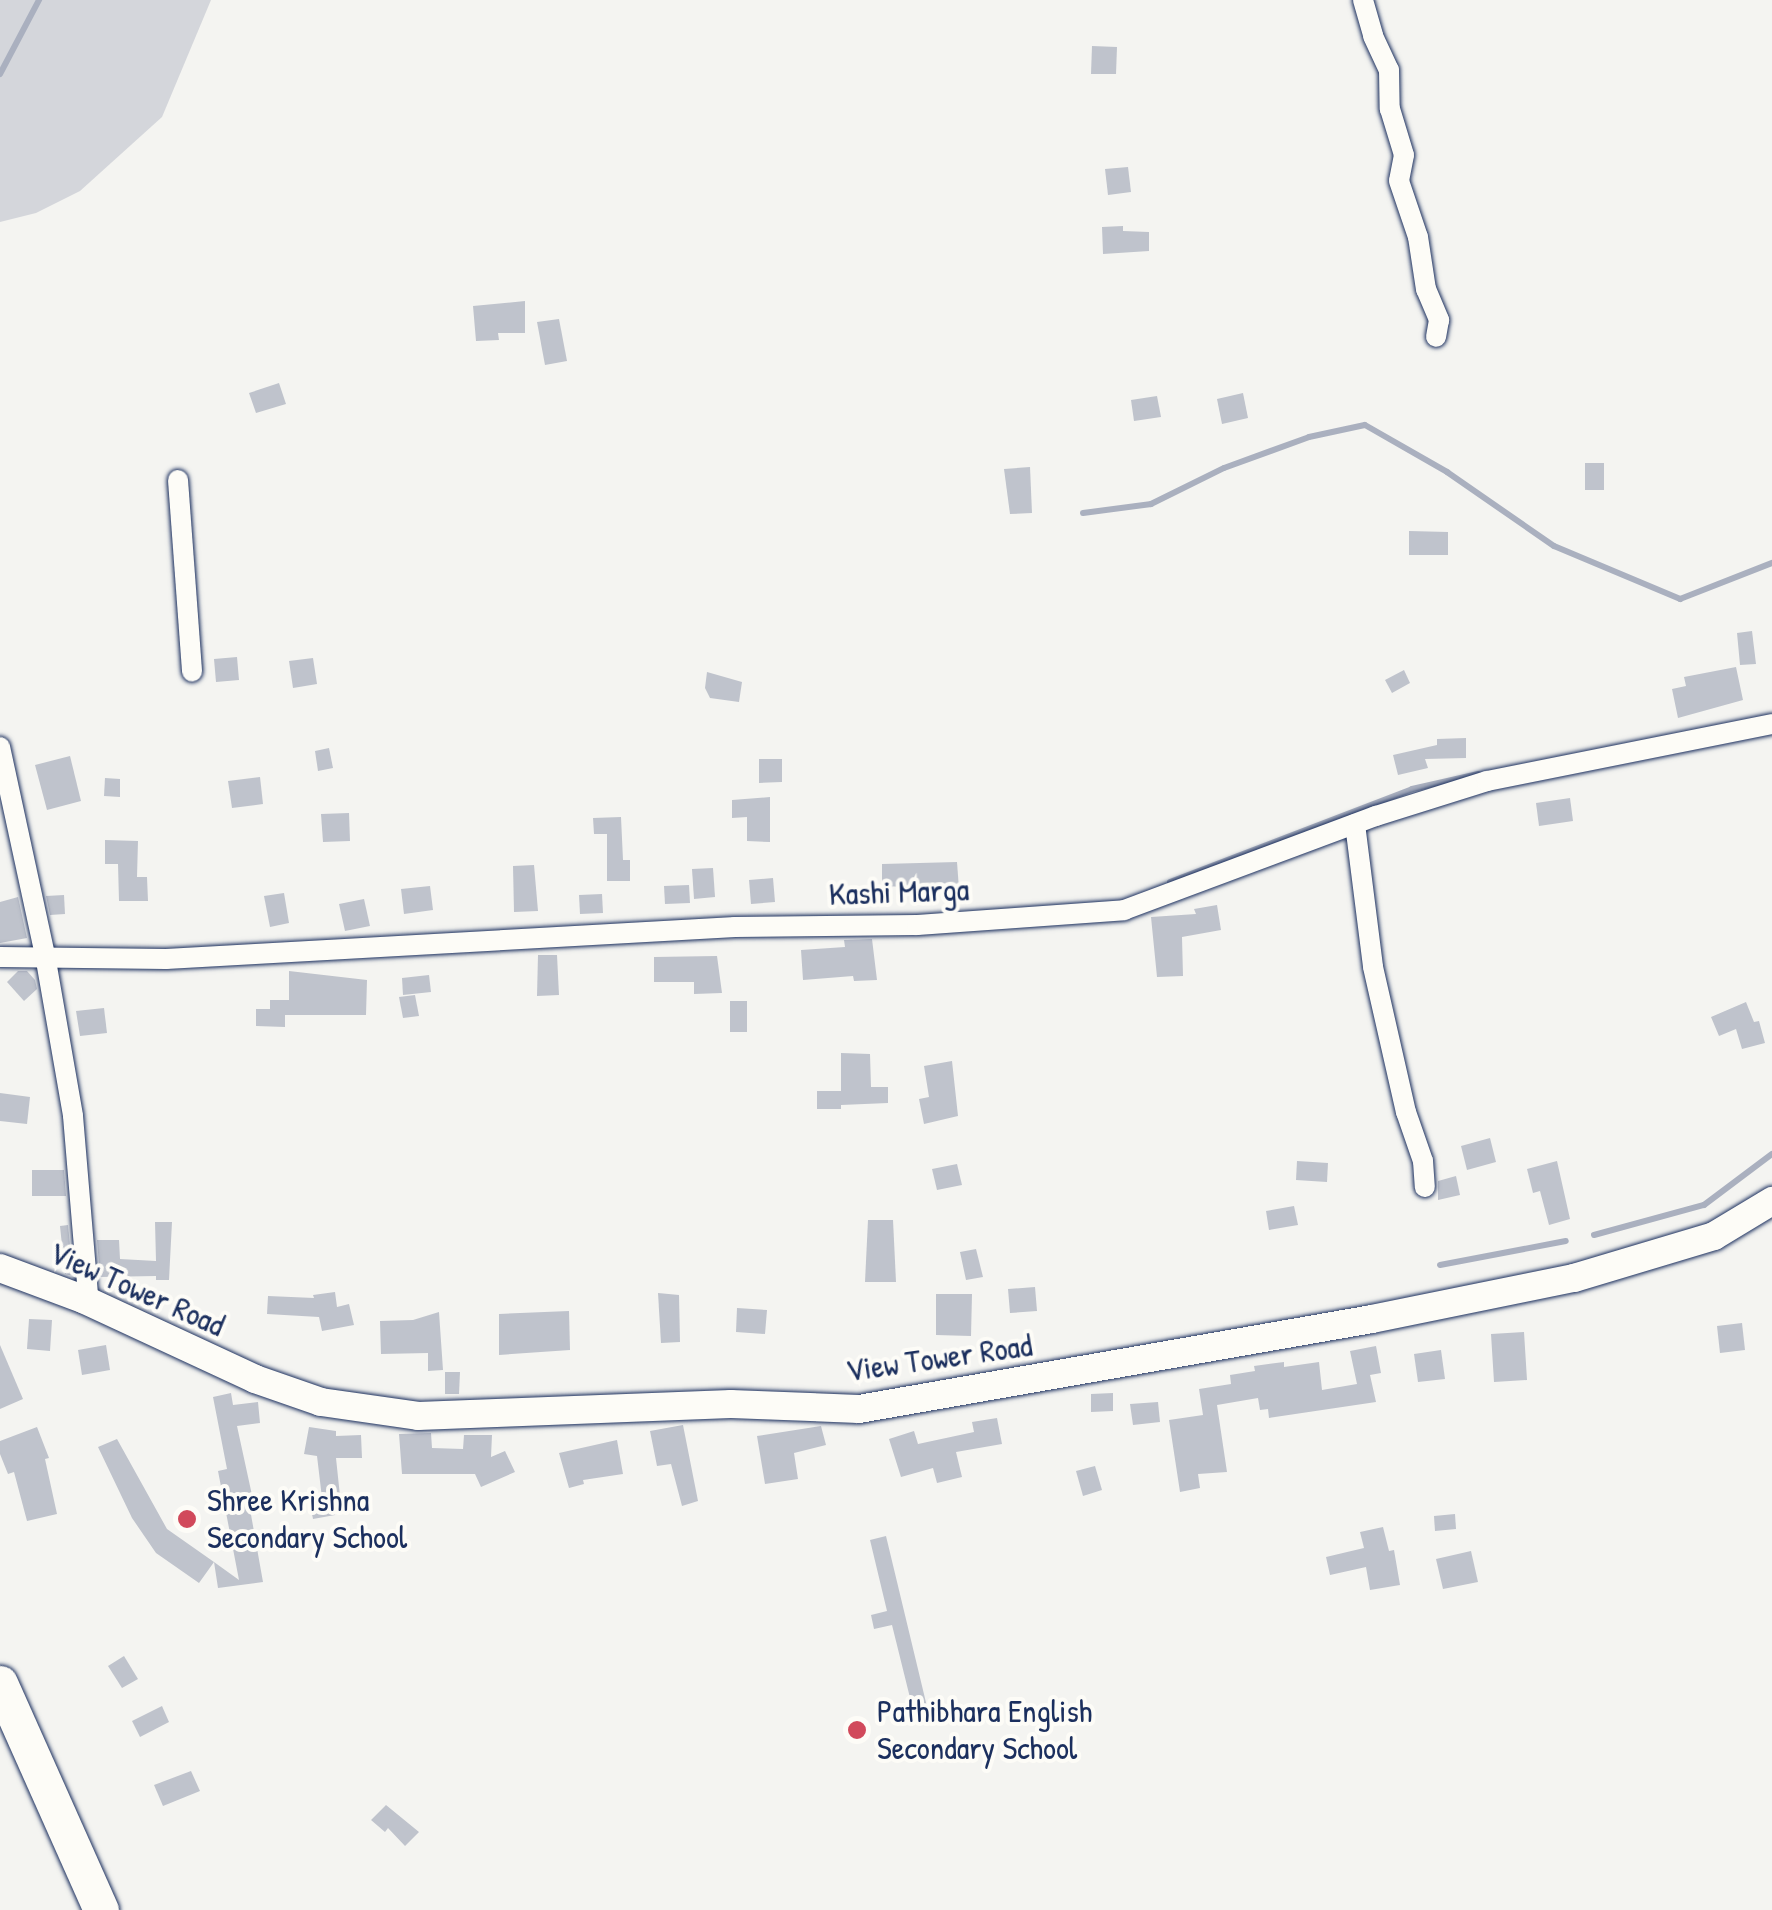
<!DOCTYPE html>
<html>
<head>
<meta charset="utf-8">
<style>
  body { margin:0 }
  #map { position:relative; width:1772px; height:1910px; overflow:hidden; background:#f4f4f1; font-family:"Patrick Hand",sans-serif }
  div>[style] { position:absolute }
  .green>* { inset:0; background:#d4d6db }
  .stream>* { height:6px; margin:-3px; padding:0 3px; transform-origin:3px; border-radius:3px; background:#aab0bf }
  .building>* { inset:0; background:#bfc3cc }
  .roads { filter:drop-shadow(0 0 2px #1b2f5e) drop-shadow(0 0 2px #1b2f5e) }
  .street>* { height:20px; margin:-10px; padding:0 10px; transform-origin:10px; border-radius:10px; background:#fdfcf7 }
  .secondary>* { height:28px; margin:-14px; padding:0 14px; transform-origin:14px; border-radius:14px; background:#fdfcf7 }
  .highway>* { height:35px; margin:-17.5px; padding:0 17.5px; transform-origin:17.5px; border-radius:17.5px; background:#fdfcf7 }
  .dots>* { width:28px; height:28px; translate:-50% -50%; box-sizing:border-box; border:5px solid #fdfcf7; border-radius:50% }
  span { translate:-50% -50%; white-space:nowrap; text-align:center; line-height:1.15; -webkit-text-stroke:8px #fdfcf7; paint-order:stroke }
  .street-label { font-size:32px; color:#1b2f5e }
  .poi-label { font-size:32px; color:#1b2f5e }
  .left { translate:0 -50%; text-align:left }
</style>
</head>
<body>
<div id="map">
  <div class="green">
    <div style="clip-path:polygon(0 0,211px 0,162px 117px,80px 191px,36px 213px,0 222px)"></div>
  </div>
  <div class="stream">
    <div style="left:0;top:74px;width:84px;rotate:-62.2deg"></div>
    <div style="left:1083px;top:513px;width:69px;rotate:-7.5deg"></div>
    <div style="left:1151px;top:504px;width:81px;rotate:-26.3deg"></div>
    <div style="left:1224px;top:468px;width:90px;rotate:-20deg"></div>
    <div style="left:1309px;top:437px;width:57px;rotate:-12.1deg"></div>
    <div style="left:1365px;top:425px;width:95px;rotate:29.8deg"></div>
    <div style="left:1447px;top:472px;width:130px;rotate:34.7deg"></div>
    <div style="left:1554px;top:546px;width:137px;rotate:22.8deg"></div>
    <div style="left:1680px;top:599px;width:99px;rotate:-21.4deg"></div>
    <div style="left:1170px;top:882px;width:259px;rotate:-21deg"></div>
    <div style="left:1412px;top:789px;width:68px;rotate:-12.8deg"></div>
    <div style="left:1594px;top:1235px;width:114px;rotate:-15.3deg"></div>
    <div style="left:1704px;top:1205px;width:85px;rotate:-36.9deg"></div>
    <div style="left:1440px;top:1265px;width:128px;rotate:-10.8deg"></div>
  </div>
  <div class="building">
    <div style="clip-path:polygon(1092px 46px,1117px 47px,1116px 74px,1091px 74px)"></div>
    <div style="clip-path:polygon(1128px 167px,1131px 192px,1108px 195px,1105px 169px)"></div>
    <div style="clip-path:polygon(1123px 226px,1123px 231px,1149px 232px,1149px 251px,1103px 254px,1102px 227px)"></div>
    <div style="clip-path:polygon(525px 301px,525px 333px,498px 333px,499px 340px,476px 341px,473px 306px)"></div>
    <div style="clip-path:polygon(559px 319px,567px 361px,545px 365px,537px 322px)"></div>
    <div style="clip-path:polygon(279px 383px,286px 404px,256px 413px,249px 393px)"></div>
    <div style="clip-path:polygon(1243px 393px,1248px 418px,1222px 424px,1217px 399px)"></div>
    <div style="clip-path:polygon(1157px 396px,1161px 417px,1134px 421px,1131px 400px)"></div>
    <div style="clip-path:polygon(1585px 463px,1604px 463px,1604px 490px,1585px 490px)"></div>
    <div style="clip-path:polygon(1030px 467px,1032px 513px,1010px 514px,1004px 469px)"></div>
    <div style="clip-path:polygon(1409px 531px,1448px 532px,1448px 555px,1409px 555px)"></div>
    <div style="clip-path:polygon(1752px 631px,1756px 664px,1740px 665px,1737px 633px)"></div>
    <div style="clip-path:polygon(237px 657px,239px 680px,216px 682px,214px 659px)"></div>
    <div style="clip-path:polygon(313px 658px,317px 684px,293px 688px,289px 661px)"></div>
    <div style="clip-path:polygon(1736px 667px,1743px 700px,1678px 718px,1672px 689px,1686px 686px,1684px 677px)"></div>
    <div style="clip-path:polygon(1404px 670px,1410px 683px,1392px 693px,1385px 680px)"></div>
    <div style="clip-path:polygon(707px 672px,742px 682px,739px 702px,710px 698px,705px 688px)"></div>
    <div style="clip-path:polygon(1466px 738px,1466px 758px,1425px 759px,1428px 768px,1398px 775px,1393px 755px,1437px 745px,1437px 739px)"></div>
    <div style="clip-path:polygon(329px 748px,333px 768px,318px 771px,315px 751px)"></div>
    <div style="clip-path:polygon(70px 756px,81px 801px,47px 810px,35px 765px)"></div>
    <div style="clip-path:polygon(759px 759px,782px 759px,782px 782px,759px 783px)"></div>
    <div style="clip-path:polygon(260px 777px,263px 804px,232px 808px,228px 781px)"></div>
    <div style="clip-path:polygon(105px 778px,120px 779px,120px 797px,104px 796px)"></div>
    <div style="clip-path:polygon(770px 797px,770px 842px,747px 841px,747px 817px,732px 818px,732px 800px)"></div>
    <div style="clip-path:polygon(1570px 798px,1573px 821px,1539px 826px,1536px 803px)"></div>
    <div style="clip-path:polygon(349px 813px,350px 841px,323px 842px,321px 814px)"></div>
    <div style="clip-path:polygon(621px 817px,623px 860px,630px 860px,630px 881px,607px 881px,607px 834px,594px 834px,593px 818px)"></div>
    <div style="clip-path:polygon(105px 840px,138px 841px,137px 877px,147px 877px,148px 901px,119px 901px,118px 864px,105px 864px)"></div>
    <div style="clip-path:polygon(957px 862px,959px 889px,882px 886px,882px 864px)"></div>
    <div style="clip-path:polygon(534px 865px,538px 911px,514px 912px,513px 866px)"></div>
    <div style="clip-path:polygon(713px 868px,715px 897px,694px 899px,692px 869px)"></div>
    <div style="clip-path:polygon(773px 878px,775px 902px,751px 904px,749px 880px)"></div>
    <div style="clip-path:polygon(689px 885px,690px 903px,665px 904px,664px 886px)"></div>
    <div style="clip-path:polygon(430px 886px,433px 910px,404px 914px,401px 889px)"></div>
    <div style="clip-path:polygon(284px 893px,289px 923px,270px 927px,264px 896px)"></div>
    <div style="clip-path:polygon(602px 894px,603px 913px,580px 914px,579px 895px)"></div>
    <div style="clip-path:polygon(64px 895px,65px 914px,50px 915px,46px 896px)"></div>
    <div style="clip-path:polygon(18px 897px,27px 938px,0 943px,0 902px)"></div>
    <div style="clip-path:polygon(364px 899px,370px 926px,345px 931px,339px 904px)"></div>
    <div style="clip-path:polygon(1217px 905px,1221px 930px,1182px 937px,1183px 976px,1157px 977px,1151px 917px,1196px 914px,1194px 909px)"></div>
    <div style="clip-path:polygon(872px 939px,877px 980px,854px 981px,853px 976px,803px 980px,801px 950px,845px 947px,844px 940px)"></div>
    <div style="clip-path:polygon(538px 955px,557px 955px,559px 995px,537px 996px)"></div>
    <div style="clip-path:polygon(717px 956px,722px 993px,694px 994px,694px 982px,654px 982px,654px 957px)"></div>
    <div style="clip-path:polygon(18px 971px,27px 971px,35px 980px,37px 989px,24px 1001px,7px 982px)"></div>
    <div style="clip-path:polygon(289px 971px,367px 980px,366px 1015px,285px 1015px,285px 1027px,256px 1026px,256px 1009px,270px 1009px,270px 1000px,289px 1000px)"></div>
    <div style="clip-path:polygon(429px 975px,431px 992px,403px 995px,402px 978px)"></div>
    <div style="clip-path:polygon(415px 995px,419px 1016px,403px 1018px,399px 997px)"></div>
    <div style="clip-path:polygon(730px 1001px,747px 1001px,747px 1032px,730px 1032px)"></div>
    <div style="clip-path:polygon(1746px 1002px,1754px 1022px,1759px 1021px,1765px 1043px,1742px 1049px,1736px 1029px,1719px 1036px,1711px 1017px)"></div>
    <div style="clip-path:polygon(104px 1008px,107px 1033px,80px 1036px,76px 1011px)"></div>
    <div style="clip-path:polygon(841px 1053px,870px 1054px,871px 1087px,888px 1087px,888px 1103px,841px 1105px)"></div>
    <div style="clip-path:polygon(952px 1061px,958px 1116px,924px 1124px,919px 1099px,929px 1097px,924px 1066px)"></div>
    <div style="clip-path:polygon(817px 1091px,841px 1091px,841px 1109px,817px 1109px)"></div>
    <div style="clip-path:polygon(0 1093px,30px 1097px,27px 1124px,0 1121px)"></div>
    <div style="clip-path:polygon(1490px 1138px,1496px 1162px,1467px 1170px,1461px 1146px)"></div>
    <div style="clip-path:polygon(1297px 1161px,1328px 1163px,1327px 1182px,1296px 1180px)"></div>
    <div style="clip-path:polygon(1557px 1161px,1570px 1219px,1549px 1225px,1540px 1191px,1533px 1193px,1527px 1169px)"></div>
    <div style="clip-path:polygon(957px 1164px,962px 1185px,937px 1190px,932px 1169px)"></div>
    <div style="clip-path:polygon(32px 1170px,64px 1170px,66px 1196px,32px 1196px)"></div>
    <div style="clip-path:polygon(1456px 1176px,1460px 1195px,1438px 1200px,1438px 1181px)"></div>
    <div style="clip-path:polygon(1294px 1206px,1298px 1225px,1269px 1230px,1266px 1211px)"></div>
    <div style="clip-path:polygon(868px 1220px,893px 1220px,896px 1282px,865px 1282px)"></div>
    <div style="clip-path:polygon(155px 1222px,172px 1222px,169px 1280px,156px 1280px,156px 1276px,100px 1277px,97px 1240px,119px 1240px,120px 1259px,156px 1261px)"></div>
    <div style="clip-path:polygon(68px 1225px,73px 1276px,65px 1274px,60px 1226px)"></div>
    <div style="clip-path:polygon(976px 1249px,983px 1277px,966px 1280px,960px 1252px)"></div>
    <div style="clip-path:polygon(1035px 1287px,1037px 1311px,1010px 1313px,1008px 1289px)"></div>
    <div style="clip-path:polygon(335px 1292px,337px 1307px,349px 1304px,354px 1325px,322px 1331px,319px 1317px,267px 1314px,268px 1296px,314px 1298px,313px 1295px)"></div>
    <div style="clip-path:polygon(658px 1293px,679px 1295px,680px 1342px,661px 1343px)"></div>
    <div style="clip-path:polygon(936px 1294px,972px 1294px,971px 1336px,936px 1335px)"></div>
    <div style="clip-path:polygon(737px 1308px,767px 1310px,765px 1334px,736px 1332px)"></div>
    <div style="clip-path:polygon(569px 1311px,570px 1350px,499px 1355px,499px 1314px)"></div>
    <div style="clip-path:polygon(439px 1312px,443px 1370px,428px 1371px,428px 1353px,381px 1354px,380px 1321px,413px 1320px)"></div>
    <div style="clip-path:polygon(29px 1319px,52px 1320px,50px 1351px,27px 1349px)"></div>
    <div style="clip-path:polygon(1742px 1323px,1745px 1350px,1720px 1353px,1717px 1326px)"></div>
    <div style="clip-path:polygon(1524px 1332px,1527px 1380px,1494px 1382px,1491px 1334px)"></div>
    <div style="clip-path:polygon(0 1345px,23px 1399px,0 1409px)"></div>
    <div style="clip-path:polygon(106px 1345px,110px 1370px,82px 1375px,78px 1350px)"></div>
    <div style="clip-path:polygon(1376px 1346px,1381px 1373px,1370px 1375px,1376px 1402px,1269px 1418px,1268px 1409px,1260px 1410px,1258px 1398px,1217px 1405px,1227px 1472px,1198px 1474px,1200px 1488px,1180px 1492px,1169px 1420px,1203px 1415px,1199px 1389px,1231px 1384px,1230px 1375px,1255px 1371px,1254px 1366px,1284px 1362px,1284px 1367px,1319px 1362px,1322px 1390px,1357px 1384px,1350px 1351px)"></div>
    <div style="clip-path:polygon(1441px 1350px,1445px 1379px,1418px 1382px,1414px 1354px)"></div>
    <div style="clip-path:polygon(445px 1372px,460px 1372px,459px 1394px,445px 1394px)"></div>
    <div style="clip-path:polygon(231px 1393px,233px 1405px,258px 1402px,260px 1423px,237px 1426px,255px 1509px,250px 1509px,263px 1582px,218px 1588px,214px 1562px,239px 1580px,218px 1471px,227px 1469px,213px 1397px)"></div>
    <div style="clip-path:polygon(1113px 1393px,1113px 1411px,1091px 1412px,1091px 1394px)"></div>
    <div style="clip-path:polygon(1158px 1402px,1160px 1422px,1133px 1425px,1130px 1404px)"></div>
    <div style="clip-path:polygon(997px 1418px,1002px 1444px,956px 1452px,962px 1477px,937px 1483px,933px 1468px,901px 1477px,889px 1439px,914px 1431px,918px 1444px,974px 1432px,972px 1422px)"></div>
    <div style="clip-path:polygon(683px 1425px,698px 1501px,682px 1506px,671px 1464px,657px 1466px,650px 1431px)"></div>
    <div style="clip-path:polygon(821px 1426px,826px 1445px,794px 1453px,798px 1479px,765px 1484px,757px 1436px)"></div>
    <div style="clip-path:polygon(37px 1427px,49px 1458px,45px 1459px,57px 1514px,27px 1521px,14px 1472px,8px 1474px,0 1454px,0 1441px)"></div>
    <div style="clip-path:polygon(309px 1427px,336px 1431px,336px 1436px,361px 1435px,362px 1458px,336px 1458px,340px 1496px,322px 1498px,317px 1456px,304px 1454px)"></div>
    <div style="clip-path:polygon(431px 1433px,432px 1448px,463px 1449px,464px 1435px,492px 1435px,491px 1457px,505px 1451px,515px 1472px,481px 1487px,475px 1474px,402px 1474px,399px 1434px)"></div>
    <div style="clip-path:polygon(117px 1439px,167px 1529px,214px 1562px,199px 1583px,156px 1553px,132px 1518px,98px 1447px)"></div>
    <div style="clip-path:polygon(617px 1440px,623px 1474px,583px 1480px,584px 1484px,569px 1488px,559px 1453px)"></div>
    <div style="clip-path:polygon(1095px 1466px,1102px 1490px,1083px 1496px,1076px 1471px)"></div>
    <div style="clip-path:polygon(333px 1500px,335px 1515px,313px 1519px,310px 1504px)"></div>
    <div style="clip-path:polygon(1455px 1514px,1456px 1529px,1435px 1531px,1434px 1516px)"></div>
    <div style="clip-path:polygon(1383px 1527px,1389px 1551px,1394px 1550px,1400px 1585px,1370px 1590px,1366px 1567px,1330px 1575px,1326px 1557px,1364px 1548px,1360px 1532px)"></div>
    <div style="clip-path:polygon(886px 1536px,929px 1715px,915px 1718px,892px 1625px,874px 1629px,871px 1615px,887px 1611px,870px 1540px)"></div>
    <div style="clip-path:polygon(1471px 1551px,1478px 1582px,1443px 1589px,1436px 1559px)"></div>
    <div style="clip-path:polygon(124px 1656px,138px 1679px,122px 1688px,108px 1666px)"></div>
    <div style="clip-path:polygon(162px 1706px,169px 1722px,140px 1737px,132px 1721px)"></div>
    <div style="clip-path:polygon(191px 1771px,200px 1791px,163px 1806px,154px 1785px)"></div>
    <div style="clip-path:polygon(386px 1805px,419px 1832px,405px 1846px,388px 1828px,385px 1832px,371px 1820px)"></div>
  </div>
  <div class="roads">
    <div class="street">
      <div style="left:1363px;top:0;width:37px;rotate:74deg"></div>
      <div style="left:1373px;top:36px;width:38px;rotate:65deg"></div>
      <div style="left:1389px;top:70px;width:39px;rotate:89deg"></div>
      <div style="left:1390px;top:109px;width:48px;rotate:73.1deg"></div>
      <div style="left:1404px;top:155px;width:26px;rotate:101deg"></div>
      <div style="left:1399px;top:181px;width:59px;rotate:71.3deg"></div>
      <div style="left:1418px;top:237px;width:53px;rotate:81.3deg"></div>
      <div style="left:1426px;top:289px;width:34px;rotate:67deg"></div>
      <div style="left:1439px;top:320px;width:17px;rotate:100deg"></div>
      <div style="left:178px;top:480px;width:192px;rotate:85.8deg"></div>
      <div style="left:0;top:747px;width:213px;rotate:77.8deg"></div>
      <div style="left:45px;top:955px;width:163px;rotate:80.1deg"></div>
      <div style="left:73px;top:1116px;width:181px;rotate:85.2deg"></div>
      <div style="left:88px;top:1296px;width:6px;rotate:149deg"></div>
      <div style="left:1355px;top:824px;width:144px;rotate:82.8deg"></div>
      <div style="left:1373px;top:967px;width:149px;rotate:77.2deg"></div>
      <div style="left:1406px;top:1112px;width:52px;rotate:70.9deg"></div>
      <div style="left:1423px;top:1161px;width:26px;rotate:86deg"></div>
      <div style="left:0;top:957px;width:166px;rotate:0.7deg"></div>
      <div style="left:166px;top:959px;width:570px;rotate:-3.22deg"></div>
      <div style="left:735px;top:927px;width:182px;rotate:-0.6deg"></div>
      <div style="left:917px;top:925px;width:208px;rotate:-4.1deg"></div>
      <div style="left:1124px;top:910px;width:269px;rotate:-20.5deg"></div>
      <div style="left:1376px;top:816px;width:116px;rotate:-17.5deg"></div>
      <div style="left:1487px;top:781px;width:291px;rotate:-11.3deg"></div>
    </div>
    <div class="secondary">
      <div style="left:0;top:1268px;width:89px;rotate:20.5deg"></div>
      <div style="left:83px;top:1299px;width:190px;rotate:24.9deg"></div>
      <div style="left:255px;top:1379px;width:70px;rotate:19.2deg"></div>
      <div style="left:321px;top:1402px;width:98px;rotate:8.2deg"></div>
      <div style="left:418px;top:1416px;width:313px;rotate:-2.2deg"></div>
      <div style="left:731px;top:1404px;width:128px;rotate:2.2deg"></div>
      <div style="left:859px;top:1409px;width:521px;rotate:-9.95deg"></div>
      <div style="left:1372px;top:1319px;width:206px;rotate:-11.5deg"></div>
      <div style="left:1574px;top:1278px;width:146px;rotate:-16.7deg"></div>
      <div style="left:1714px;top:1236px;width:68px;rotate:-31.1deg"></div>
    </div>
    <div class="highway">
      <div style="left:0;top:1683px;width:248px;rotate:66deg"></div>
    </div>
  </div>
  <div class="dots">
    <div style="left:187px;top:1519px;background:#d1495b"></div>
    <div style="left:857px;top:1730px;background:#d1495b"></div>
  </div>
  <div class="street-label">
    <span style="left:899px;top:892px;rotate:-2deg">Kashi Marga</span>
    <span style="left:137px;top:1289px;rotate:24deg">View Tower Road</span>
    <span style="left:939px;top:1358px;rotate:-8deg">View Tower Road</span>
  </div>
  <div class="poi-label">
    <span class="left" style="left:207px;top:1519px">Shree Krishna<br>Secondary School</span>
    <span class="left" style="left:877px;top:1730px">Pathibhara English<br>Secondary School</span>
  </div>
</div>
</body>
</html>
